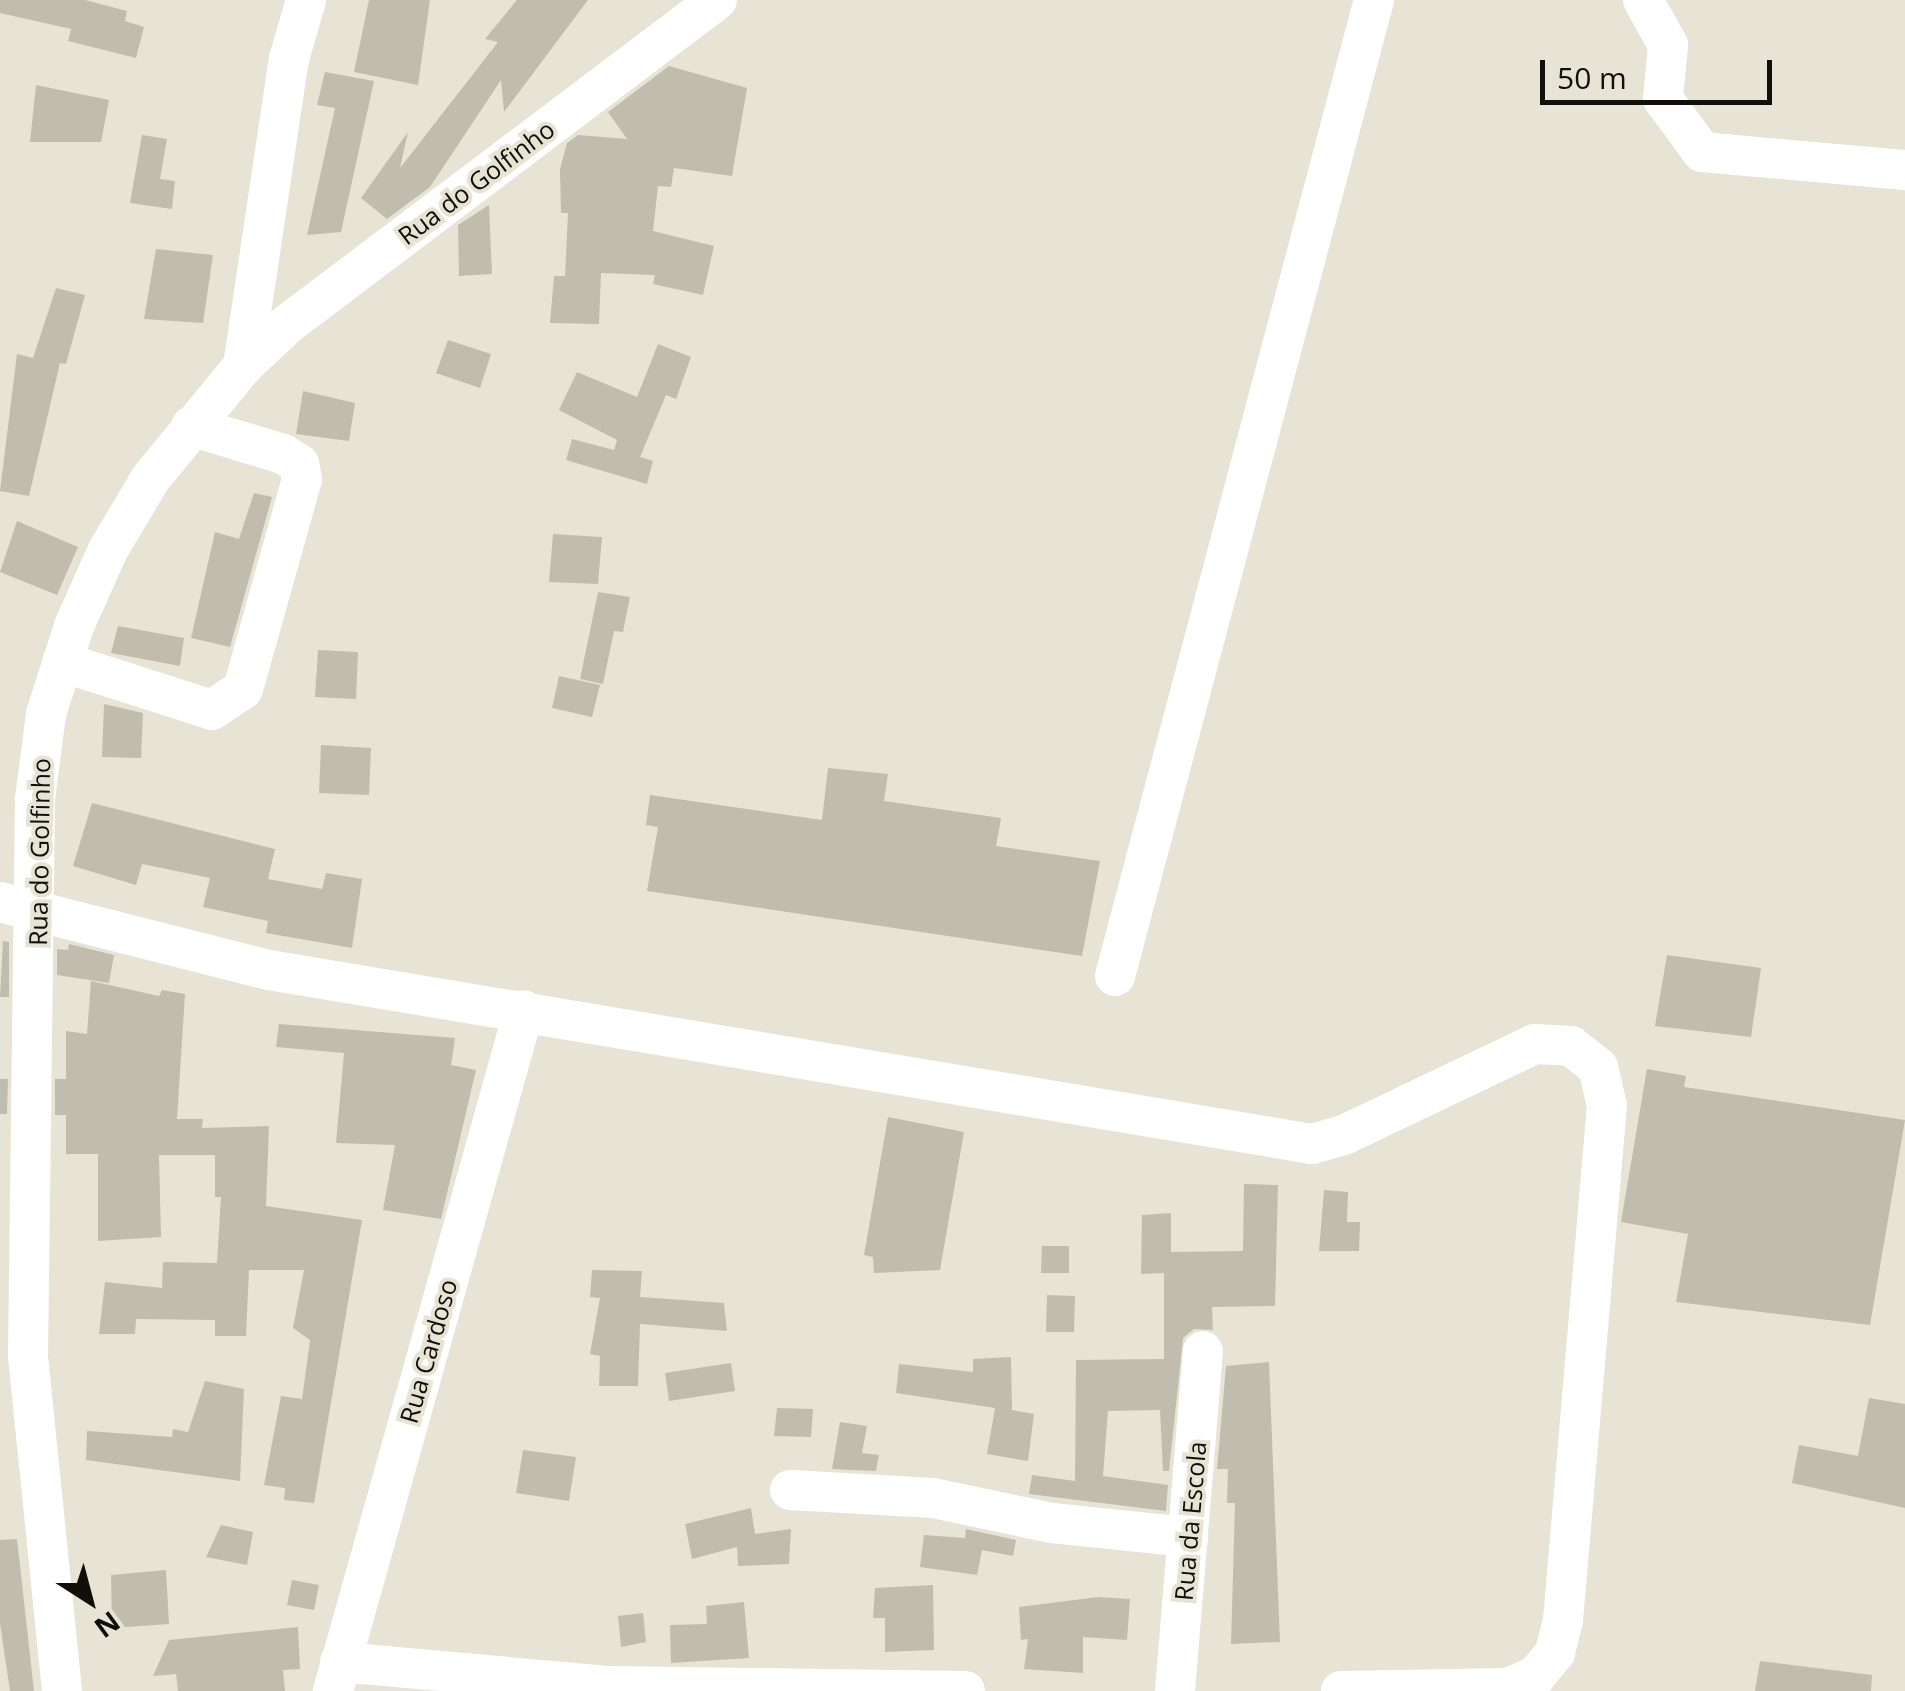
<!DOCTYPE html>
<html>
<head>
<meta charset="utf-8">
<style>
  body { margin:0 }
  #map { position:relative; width:1905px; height:1691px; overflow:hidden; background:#e7e4d5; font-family:"Open Sans",sans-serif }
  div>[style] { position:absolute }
  .building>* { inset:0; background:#c0bdae }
  .minor>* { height:40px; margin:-20px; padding:0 20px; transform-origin:20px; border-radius:20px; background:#fff }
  span { translate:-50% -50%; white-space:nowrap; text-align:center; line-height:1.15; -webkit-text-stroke:8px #e7e4d5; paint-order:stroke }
  .street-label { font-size:25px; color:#100f09 }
  .north { position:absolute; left:40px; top:1551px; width:100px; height:100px; -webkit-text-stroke:8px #e7e4d5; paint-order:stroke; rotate:144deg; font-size:28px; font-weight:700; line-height:40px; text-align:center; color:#100f09 }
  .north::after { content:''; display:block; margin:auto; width:35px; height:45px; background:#100f09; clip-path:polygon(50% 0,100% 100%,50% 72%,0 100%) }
  .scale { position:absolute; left:1540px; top:60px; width:232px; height:45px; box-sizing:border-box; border:5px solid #100f09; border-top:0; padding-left:12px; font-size:30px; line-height:35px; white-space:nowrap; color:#100f09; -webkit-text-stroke:8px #e7e4d5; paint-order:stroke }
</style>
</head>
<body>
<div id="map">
  <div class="building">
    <div style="clip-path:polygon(0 0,85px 0,127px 11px,125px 21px,144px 27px,136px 58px,68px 41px,71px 29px,0 13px)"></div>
    <div style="clip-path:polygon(369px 0,430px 0,418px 85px,354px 72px)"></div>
    <div style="clip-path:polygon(517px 0,588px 0,504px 112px,501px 80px,430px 187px,387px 219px,361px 198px,408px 132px,400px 168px,498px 42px,485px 39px)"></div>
    <div style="clip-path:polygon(669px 66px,747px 88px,732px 176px,674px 168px,671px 187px,658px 186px,653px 231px,714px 246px,703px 295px,653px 284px,655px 275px,601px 273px,599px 324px,550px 323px,554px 276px,565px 276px,568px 213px,561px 213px,560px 169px,567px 143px,578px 135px,627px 139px,608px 112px)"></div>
    <div style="clip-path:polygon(325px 72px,374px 81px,341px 232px,307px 235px,335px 108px,317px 105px)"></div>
    <div style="clip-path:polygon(36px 85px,109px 100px,101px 142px,30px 142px)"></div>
    <div style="clip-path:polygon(142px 135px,167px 139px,160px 179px,175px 181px,172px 209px,130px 203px)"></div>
    <div style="clip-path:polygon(489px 205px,492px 274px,459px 276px,458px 225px)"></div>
    <div style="clip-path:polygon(156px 249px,213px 255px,203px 323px,144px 319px)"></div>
    <div style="clip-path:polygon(56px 288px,85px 295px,66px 364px,60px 363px,29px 496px,0 491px,17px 354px,33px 358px)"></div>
    <div style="clip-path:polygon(448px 340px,491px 354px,480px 388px,436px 373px)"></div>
    <div style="clip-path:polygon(658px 344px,691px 357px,676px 399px,666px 395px,640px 457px,653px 461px,647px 484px,566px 460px,572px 439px,614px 450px,617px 440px,559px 410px,577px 372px,637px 397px)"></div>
    <div style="clip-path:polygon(303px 391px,355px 403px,349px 441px,296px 434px)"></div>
    <div style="clip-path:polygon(254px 493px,272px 497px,230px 647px,191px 638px,215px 532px,239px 539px)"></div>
    <div style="clip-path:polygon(17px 521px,78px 547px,57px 595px,0 572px)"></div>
    <div style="clip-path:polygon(553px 534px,602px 537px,598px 584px,549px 582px)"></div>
    <div style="clip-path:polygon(598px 592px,630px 597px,623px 632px,614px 631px,603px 684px,580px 679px)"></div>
    <div style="clip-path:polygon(118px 626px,184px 638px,180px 666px,111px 653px)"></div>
    <div style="clip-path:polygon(318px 650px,358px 652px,356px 699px,315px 697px)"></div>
    <div style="clip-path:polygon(559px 676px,600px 685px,592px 717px,552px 708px)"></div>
    <div style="clip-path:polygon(104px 704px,143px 713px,141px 758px,102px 757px)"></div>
    <div style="clip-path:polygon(321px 745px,371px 748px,369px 795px,319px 793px)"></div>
    <div style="clip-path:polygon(828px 768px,888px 774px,884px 801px,1001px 818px,996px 846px,1100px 861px,1082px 956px,647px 891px,658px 827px,646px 825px,650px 795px,822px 820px)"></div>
    <div style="clip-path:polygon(92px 803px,275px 849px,268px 879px,322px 889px,326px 873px,362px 879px,352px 948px,266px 933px,268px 921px,203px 907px,210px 878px,142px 864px,136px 885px,73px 866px)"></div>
    <div style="clip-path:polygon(3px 941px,9px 942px,9px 997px,0 997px)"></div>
    <div style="clip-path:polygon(69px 944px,114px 955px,109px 983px,57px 975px,57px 949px,68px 950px)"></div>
    <div style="clip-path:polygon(1667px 955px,1761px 968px,1751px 1037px,1655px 1026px)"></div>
    <div style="clip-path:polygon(91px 981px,159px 996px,162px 990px,185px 994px,177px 1119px,203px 1119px,202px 1128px,269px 1126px,266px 1206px,362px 1220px,314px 1503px,284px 1500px,285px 1488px,264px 1485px,281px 1396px,302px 1399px,310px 1340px,293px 1328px,304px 1270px,249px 1270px,246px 1336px,215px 1336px,215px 1320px,136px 1319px,135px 1334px,99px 1334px,105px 1282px,162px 1288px,163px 1262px,217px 1263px,221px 1197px,215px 1197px,215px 1155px,159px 1155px,161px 1237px,98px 1241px,98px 1154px,66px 1154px,66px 1115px,55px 1115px,55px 1079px,66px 1079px,66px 1031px,87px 1034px)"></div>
    <div style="clip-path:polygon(279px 1024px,455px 1038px,451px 1065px,476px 1070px,441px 1219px,383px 1210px,395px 1145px,336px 1143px,344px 1053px,276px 1047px)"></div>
    <div style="clip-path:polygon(1647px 1069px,1686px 1076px,1684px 1087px,1905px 1120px,1870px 1325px,1676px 1302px,1688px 1234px,1621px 1222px)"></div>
    <div style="clip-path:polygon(0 1079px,8px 1079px,7px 1114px,0 1114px)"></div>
    <div style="clip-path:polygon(888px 1117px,964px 1132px,940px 1270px,874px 1273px,873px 1257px,864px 1255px)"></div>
    <div style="clip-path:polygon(1244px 1184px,1278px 1185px,1275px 1306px,1212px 1307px,1213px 1330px,1194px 1329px,1183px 1338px,1169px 1471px,1163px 1471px,1160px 1410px,1108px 1411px,1103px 1476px,1168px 1485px,1166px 1511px,1029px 1494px,1032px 1475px,1075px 1481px,1076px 1360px,1164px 1359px,1164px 1273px,1141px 1274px,1142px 1215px,1171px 1213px,1171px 1252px,1243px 1251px)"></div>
    <div style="clip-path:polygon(1324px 1190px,1348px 1192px,1347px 1222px,1360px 1222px,1359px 1251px,1319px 1251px)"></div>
    <div style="clip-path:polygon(1042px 1246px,1069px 1246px,1069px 1273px,1041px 1273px)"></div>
    <div style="clip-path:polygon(592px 1270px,642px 1271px,640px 1297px,724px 1303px,727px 1331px,640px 1324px,638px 1386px,599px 1386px,600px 1356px,590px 1354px,600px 1298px,590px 1297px)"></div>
    <div style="clip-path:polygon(1047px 1295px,1075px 1296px,1074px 1332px,1046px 1332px)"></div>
    <div style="clip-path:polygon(1011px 1357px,1012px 1410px,1034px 1414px,1028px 1461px,987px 1454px,995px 1408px,896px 1393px,899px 1364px,973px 1372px,973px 1359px)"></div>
    <div style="clip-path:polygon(1269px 1362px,1280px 1642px,1231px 1644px,1235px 1503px,1227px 1503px,1228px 1469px,1217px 1469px,1226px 1366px)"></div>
    <div style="clip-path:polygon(731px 1363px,735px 1391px,669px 1401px,665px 1373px)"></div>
    <div style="clip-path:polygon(205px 1381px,244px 1389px,240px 1481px,86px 1460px,87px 1431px,172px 1437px,173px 1429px,188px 1432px)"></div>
    <div style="clip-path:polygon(1869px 1398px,1905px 1404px,1905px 1508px,1792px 1483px,1799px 1445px,1858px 1456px)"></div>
    <div style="clip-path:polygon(777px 1408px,813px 1409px,811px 1437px,774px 1436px)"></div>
    <div style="clip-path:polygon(840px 1422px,867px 1426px,862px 1453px,879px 1455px,876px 1471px,832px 1469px)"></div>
    <div style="clip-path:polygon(523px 1450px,576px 1457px,569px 1501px,516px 1493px)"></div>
    <div style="clip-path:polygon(751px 1508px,755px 1534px,791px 1529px,789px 1564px,738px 1566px,737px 1547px,692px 1559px,685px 1524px)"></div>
    <div style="clip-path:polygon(221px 1525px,253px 1532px,247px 1565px,206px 1557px)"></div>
    <div style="clip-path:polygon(966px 1529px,1016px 1540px,1013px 1556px,982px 1550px,977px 1575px,920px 1567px,924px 1535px,965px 1538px)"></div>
    <div style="clip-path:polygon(17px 1539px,34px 1691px,10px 1691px,0 1623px,0 1540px)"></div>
    <div style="clip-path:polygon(166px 1570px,169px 1624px,112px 1628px,111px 1575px)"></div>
    <div style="clip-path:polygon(292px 1580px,319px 1585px,314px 1610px,287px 1605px)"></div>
    <div style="clip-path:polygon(933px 1585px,934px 1650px,885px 1652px,885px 1618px,873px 1618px,875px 1588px)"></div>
    <div style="clip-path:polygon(1098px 1597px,1130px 1599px,1127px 1640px,1083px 1637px,1083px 1673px,1024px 1669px,1028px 1639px,1021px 1640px,1019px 1607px)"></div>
    <div style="clip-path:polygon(744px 1602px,749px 1658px,671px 1663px,670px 1625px,707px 1624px,706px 1606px)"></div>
    <div style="clip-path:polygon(643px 1613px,646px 1642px,621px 1647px,618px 1616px)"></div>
    <div style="clip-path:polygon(298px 1627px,300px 1669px,283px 1670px,285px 1691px,178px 1691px,176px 1674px,153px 1676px,169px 1640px)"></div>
    <div style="clip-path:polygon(1760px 1661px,1872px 1675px,1871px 1691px,1755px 1691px)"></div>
  </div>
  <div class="minor">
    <div style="left:1643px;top:0;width:51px;rotate:60.9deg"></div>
    <div style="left:1668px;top:45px;width:54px;rotate:95.3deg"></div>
    <div style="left:1663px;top:99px;width:66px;rotate:53.7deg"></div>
    <div style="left:1702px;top:152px;width:204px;rotate:5.1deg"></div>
    <div style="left:243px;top:366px;width:310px;rotate:-81.5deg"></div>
    <div style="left:289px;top:59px;width:61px;rotate:-73.9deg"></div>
    <div style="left:62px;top:662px;width:157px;rotate:17.7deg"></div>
    <div style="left:212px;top:710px;width:37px;rotate:-34deg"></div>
    <div style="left:243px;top:689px;width:218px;rotate:-74.3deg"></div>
    <div style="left:302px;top:479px;width:15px;rotate:-101deg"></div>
    <div style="left:299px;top:464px;width:19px;rotate:-148deg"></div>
    <div style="left:283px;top:454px;width:96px;rotate:-163.1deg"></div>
    <div style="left:0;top:902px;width:277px;rotate:14.2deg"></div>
    <div style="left:269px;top:970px;width:1057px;rotate:9.47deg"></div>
    <div style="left:1312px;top:1144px;width:35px;rotate:-16deg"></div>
    <div style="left:1346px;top:1134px;width:209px;rotate:-25.5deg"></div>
    <div style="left:1535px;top:1044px;width:36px;rotate:3deg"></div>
    <div style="left:1571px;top:1046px;width:34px;rotate:38deg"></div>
    <div style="left:1598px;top:1067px;width:39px;rotate:77deg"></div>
    <div style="left:1607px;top:1105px;width:517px;rotate:94.88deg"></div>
    <div style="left:1563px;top:1620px;width:34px;rotate:104deg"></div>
    <div style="left:1555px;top:1653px;width:30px;rotate:130deg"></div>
    <div style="left:1536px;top:1676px;width:30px;rotate:157deg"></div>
    <div style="left:1508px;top:1688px;width:167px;rotate:179deg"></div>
    <div style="left:1115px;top:976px;width:1010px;rotate:-75.14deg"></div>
    <div style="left:790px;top:1490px;width:143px;rotate:3.2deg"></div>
    <div style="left:933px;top:1498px;width:122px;rotate:11.9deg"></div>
    <div style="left:1052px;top:1523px;width:137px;rotate:5.9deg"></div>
    <div style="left:340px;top:1662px;width:271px;rotate:5.1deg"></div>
    <div style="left:610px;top:1686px;width:355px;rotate:0.8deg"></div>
    <div style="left:62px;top:1691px;width:336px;rotate:-95.8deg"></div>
    <div style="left:28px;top:1357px;width:558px;rotate:-89.28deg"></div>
    <div style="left:35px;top:799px;width:86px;rotate:-82.6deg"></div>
    <div style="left:46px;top:714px;width:92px;rotate:-72.3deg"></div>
    <div style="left:74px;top:626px;width:83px;rotate:-65.9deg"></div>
    <div style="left:108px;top:550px;width:84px;rotate:-59.2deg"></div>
    <div style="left:151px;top:478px;width:145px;rotate:-50.6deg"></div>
    <div style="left:243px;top:366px;width:63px;rotate:-43.1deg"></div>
    <div style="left:289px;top:323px;width:536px;rotate:-37.04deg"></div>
    <div style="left:333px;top:1691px;width:707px;rotate:-74.33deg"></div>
    <div style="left:1175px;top:1691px;width:341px;rotate:-85.3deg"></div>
  </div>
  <div class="street-label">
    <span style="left:476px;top:182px;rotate:-37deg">Rua do Golfinho</span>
    <span style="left:39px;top:852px;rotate:-89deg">Rua do Golfinho</span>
    <span style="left:428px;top:1351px;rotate:-74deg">Rua Cardoso</span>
    <span style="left:1190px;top:1521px;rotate:-85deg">Rua da Escola</span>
  </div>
  <div class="north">N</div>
  <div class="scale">50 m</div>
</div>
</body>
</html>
